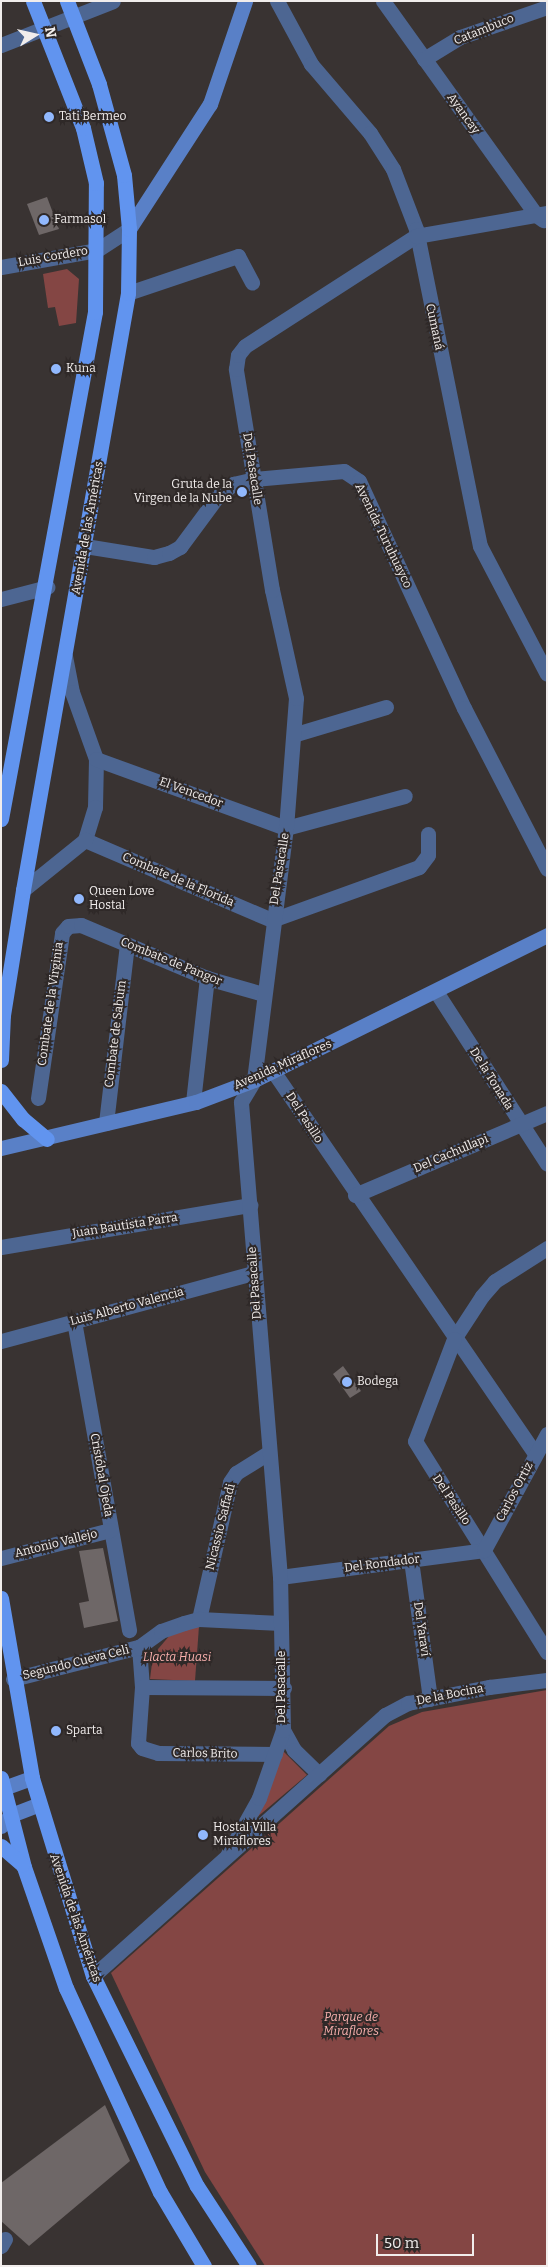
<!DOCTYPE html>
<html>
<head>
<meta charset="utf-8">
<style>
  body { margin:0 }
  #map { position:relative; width:548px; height:2267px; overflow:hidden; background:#393332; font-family:Bitter,serif }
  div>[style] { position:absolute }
  .green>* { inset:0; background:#844644 }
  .building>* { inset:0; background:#6e6767 }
  .street>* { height:15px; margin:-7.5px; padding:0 7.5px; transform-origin:7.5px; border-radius:7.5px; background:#4d6692 }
  .secondary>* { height:15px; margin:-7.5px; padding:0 7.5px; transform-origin:7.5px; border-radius:7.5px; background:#5980c7 }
  .primary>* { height:15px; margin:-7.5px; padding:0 7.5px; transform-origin:7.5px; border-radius:7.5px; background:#6194ef }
  .dots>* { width:14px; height:14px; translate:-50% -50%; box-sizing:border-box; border:2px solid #2f2928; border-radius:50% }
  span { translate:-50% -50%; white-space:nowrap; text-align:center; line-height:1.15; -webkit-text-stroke:4px #2f2928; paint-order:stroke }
  .street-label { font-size:12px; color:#f1edec }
  .poi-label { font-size:12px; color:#f1edec }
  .left { translate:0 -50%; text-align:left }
  .right { translate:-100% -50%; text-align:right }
  .park-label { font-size:12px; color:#f9b0ad; font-style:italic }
  .frame { position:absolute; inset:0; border:2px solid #f1edec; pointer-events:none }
  .north { position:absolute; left:10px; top:10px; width:50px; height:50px; -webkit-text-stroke:4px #2f2928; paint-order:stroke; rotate:80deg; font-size:14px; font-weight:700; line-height:20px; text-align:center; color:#f1edec }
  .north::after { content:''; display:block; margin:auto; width:18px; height:22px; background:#f1edec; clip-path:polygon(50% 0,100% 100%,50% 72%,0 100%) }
  .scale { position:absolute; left:376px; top:2234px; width:98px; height:22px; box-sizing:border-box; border:2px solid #f1edec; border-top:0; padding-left:6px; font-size:15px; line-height:18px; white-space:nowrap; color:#f1edec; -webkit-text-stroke:4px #2f2928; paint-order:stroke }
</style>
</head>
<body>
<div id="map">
  <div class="green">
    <div style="clip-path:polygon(67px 269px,79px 279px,76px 323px,59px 326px,55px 307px,48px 308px,43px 274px)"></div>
    <div style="clip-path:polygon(199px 1626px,195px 1681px,150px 1679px,153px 1655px,170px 1635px,177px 1629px)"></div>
    <div style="clip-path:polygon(547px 1690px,547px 2266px,265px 2266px,205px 2172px,111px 1973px,389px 1726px,422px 1712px)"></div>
    <div style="clip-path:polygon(282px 1750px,307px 1775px,256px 1818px)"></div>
  </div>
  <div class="building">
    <div style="clip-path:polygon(47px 197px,59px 229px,39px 235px,27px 204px)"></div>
    <div style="clip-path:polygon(343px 1366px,361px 1391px,350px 1398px,333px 1374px)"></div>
    <div style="clip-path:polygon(103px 1548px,118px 1621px,84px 1628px,79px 1603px,89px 1601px,79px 1551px)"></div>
    <div style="clip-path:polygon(105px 2105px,130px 2161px,29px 2246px,1px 2221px,1px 2183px)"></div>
  </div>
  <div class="street">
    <div style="left:277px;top:1px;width:72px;rotate:61.6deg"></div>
    <div style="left:311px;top:64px;width:91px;rotate:49.5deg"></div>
    <div style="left:370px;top:133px;width:43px;rotate:57.4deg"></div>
    <div style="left:393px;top:169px;width:64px;rotate:69deg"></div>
    <div style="left:416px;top:229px;width:323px;rotate:78.6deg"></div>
    <div style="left:480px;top:546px;width:144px;rotate:62.4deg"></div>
    <div style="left:383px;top:1px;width:263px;rotate:54.4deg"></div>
    <div style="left:536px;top:215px;width:9px;rotate:36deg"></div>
    <div style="left:1px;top:45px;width:120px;rotate:-21.4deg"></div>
    <div style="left:424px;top:59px;width:42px;rotate:-31.4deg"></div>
    <div style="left:460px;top:37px;width:92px;rotate:-19deg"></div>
    <div style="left:1px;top:267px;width:97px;rotate:-10deg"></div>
    <div style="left:97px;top:250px;width:38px;rotate:-33deg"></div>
    <div style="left:128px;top:293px;width:116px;rotate:-18.6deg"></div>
    <div style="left:238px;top:256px;width:30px;rotate:62deg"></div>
    <div style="left:85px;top:546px;width:70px;rotate:9.1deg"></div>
    <div style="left:154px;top:557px;width:16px;rotate:-15deg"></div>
    <div style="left:169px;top:553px;width:13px;rotate:-29deg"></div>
    <div style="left:180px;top:547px;width:62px;rotate:-53.5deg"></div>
    <div style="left:217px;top:497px;width:21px;rotate:-39deg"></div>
    <div style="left:233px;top:484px;width:22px;rotate:-13deg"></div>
    <div style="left:254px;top:479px;width:90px;rotate:-5.1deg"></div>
    <div style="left:344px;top:471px;width:18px;rotate:34deg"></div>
    <div style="left:359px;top:481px;width:250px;rotate:65.2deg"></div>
    <div style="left:464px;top:708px;width:181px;rotate:62.7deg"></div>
    <div style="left:1px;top:599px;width:48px;rotate:-14.6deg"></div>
    <div style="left:65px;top:656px;width:37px;rotate:79deg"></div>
    <div style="left:72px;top:692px;width:71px;rotate:70.3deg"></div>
    <div style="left:96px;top:759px;width:48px;rotate:91.2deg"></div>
    <div style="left:95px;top:807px;width:34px;rotate:107deg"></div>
    <div style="left:296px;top:734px;width:94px;rotate:-16.7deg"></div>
    <div style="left:96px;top:759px;width:202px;rotate:20deg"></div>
    <div style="left:286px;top:828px;width:123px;rotate:-15.1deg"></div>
    <div style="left:85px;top:840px;width:203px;rotate:23.2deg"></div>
    <div style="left:272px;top:920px;width:156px;rotate:-19.8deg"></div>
    <div style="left:419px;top:867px;width:15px;rotate:-53deg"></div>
    <div style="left:428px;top:855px;width:21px;rotate:-90deg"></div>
    <div style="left:23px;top:890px;width:80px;rotate:-38.9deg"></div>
    <div style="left:437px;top:993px;width:203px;rotate:57.2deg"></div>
    <div style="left:273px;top:1071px;width:464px;rotate:55.6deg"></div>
    <div style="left:38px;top:1098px;width:167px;rotate:-81.7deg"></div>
    <div style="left:62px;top:933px;width:9px;rotate:-49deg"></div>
    <div style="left:68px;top:926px;width:13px;rotate:-4deg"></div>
    <div style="left:81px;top:925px;width:137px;rotate:22.8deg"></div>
    <div style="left:207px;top:978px;width:58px;rotate:15.9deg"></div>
    <div style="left:193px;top:1102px;width:125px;rotate:-83.6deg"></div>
    <div style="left:106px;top:1123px;width:179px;rotate:-83.3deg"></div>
    <div style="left:355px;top:1195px;width:209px;rotate:-23.1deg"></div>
    <div style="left:1px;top:1247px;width:253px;rotate:-9.6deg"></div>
    <div style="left:547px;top:1248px;width:62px;rotate:147.6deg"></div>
    <div style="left:495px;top:1281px;width:20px;rotate:131deg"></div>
    <div style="left:482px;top:1296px;width:51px;rotate:123.1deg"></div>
    <div style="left:454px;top:1339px;width:109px;rotate:110.9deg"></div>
    <div style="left:415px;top:1441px;width:249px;rotate:58deg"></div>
    <div style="left:74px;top:1321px;width:314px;rotate:79.9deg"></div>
    <div style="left:1px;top:1341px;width:261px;rotate:-15.1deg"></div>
    <div style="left:1px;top:1558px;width:113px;rotate:-14.4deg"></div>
    <div style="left:411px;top:1560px;width:140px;rotate:82.2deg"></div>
    <div style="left:280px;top:1577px;width:206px;rotate:-7.5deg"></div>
    <div style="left:484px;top:1550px;width:132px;rotate:-61.5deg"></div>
    <div style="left:199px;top:1619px;width:140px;rotate:-77.2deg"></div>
    <div style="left:230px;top:1482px;width:11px;rotate:-56deg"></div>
    <div style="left:236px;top:1473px;width:39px;rotate:-32deg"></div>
    <div style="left:139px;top:1647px;width:40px;rotate:85.7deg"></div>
    <div style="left:142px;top:1687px;width:56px;rotate:94.1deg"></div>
    <div style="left:138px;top:1743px;width:6px;rotate:51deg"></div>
    <div style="left:142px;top:1748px;width:17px;rotate:17deg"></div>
    <div style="left:158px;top:1753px;width:117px;rotate:0.5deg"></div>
    <div style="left:13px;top:1679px;width:130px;rotate:-14.3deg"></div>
    <div style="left:139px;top:1647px;width:27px;rotate:-36deg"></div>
    <div style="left:161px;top:1631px;width:24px;rotate:-19deg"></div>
    <div style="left:184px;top:1623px;width:16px;rotate:-15deg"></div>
    <div style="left:199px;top:1619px;width:82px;rotate:2.8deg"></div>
    <div style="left:142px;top:1687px;width:142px;rotate:0.4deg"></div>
    <div style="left:283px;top:1730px;width:23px;rotate:61deg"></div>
    <div style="left:294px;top:1750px;width:35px;rotate:44deg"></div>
    <div style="left:228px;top:1854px;width:64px;rotate:-61deg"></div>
    <div style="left:259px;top:1798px;width:72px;rotate:-70.6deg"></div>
    <div style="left:283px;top:1730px;width:153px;rotate:-91.1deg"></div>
    <div style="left:280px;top:1577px;width:477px;rotate:-94.7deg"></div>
    <div style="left:241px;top:1102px;width:26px;rotate:-59deg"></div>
    <div style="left:254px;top:1080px;width:254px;rotate:-82.8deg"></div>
    <div style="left:286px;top:828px;width:130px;rotate:-85.6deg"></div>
    <div style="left:296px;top:698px;width:111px;rotate:-102.5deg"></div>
    <div style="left:272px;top:590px;width:224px;rotate:-99.3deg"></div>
    <div style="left:236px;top:369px;width:14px;rotate:-82deg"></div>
    <div style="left:238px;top:355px;width:11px;rotate:-52deg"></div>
    <div style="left:245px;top:346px;width:203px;rotate:-32.8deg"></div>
    <div style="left:416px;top:236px;width:133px;rotate:-10deg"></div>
    <div style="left:93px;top:1976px;width:392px;rotate:-41.8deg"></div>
    <div style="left:385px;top:1715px;width:26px;rotate:-28deg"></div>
    <div style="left:408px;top:1703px;width:83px;rotate:-11.2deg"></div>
    <div style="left:489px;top:1687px;width:58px;rotate:-6.9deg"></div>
    <div style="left:1px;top:2246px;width:8px;rotate:-60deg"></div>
  </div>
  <div class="secondary">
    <div style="left:129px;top:229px;width:149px;rotate:-57.1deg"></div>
    <div style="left:210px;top:104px;width:109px;rotate:-71.2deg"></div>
    <div style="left:1px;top:1148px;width:200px;rotate:-13.3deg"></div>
    <div style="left:196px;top:1102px;width:62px;rotate:-20.8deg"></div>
    <div style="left:254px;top:1080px;width:327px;rotate:-26.3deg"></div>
    <div style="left:1px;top:1789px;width:33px;rotate:-20deg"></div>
    <div style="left:1px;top:1826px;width:15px;rotate:-48deg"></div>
    <div style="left:11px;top:1815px;width:30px;rotate:-21deg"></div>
  </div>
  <div class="primary">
    <div style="left:1px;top:819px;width:516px;rotate:-79.5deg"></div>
    <div style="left:95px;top:312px;width:129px;rotate:-89.6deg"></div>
    <div style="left:96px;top:183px;width:57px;rotate:-103.3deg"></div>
    <div style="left:83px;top:128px;width:136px;rotate:-111.5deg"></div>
    <div style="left:1px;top:1060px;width:45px;rotate:-87.5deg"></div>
    <div style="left:3px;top:1015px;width:127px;rotate:-80.9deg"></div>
    <div style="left:23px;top:890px;width:606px;rotate:-80.02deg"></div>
    <div style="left:128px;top:293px;width:64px;rotate:-89.1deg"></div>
    <div style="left:129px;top:229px;width:54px;rotate:-95.3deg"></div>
    <div style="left:124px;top:175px;width:94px;rotate:-105.4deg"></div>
    <div style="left:99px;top:84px;width:89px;rotate:-111.1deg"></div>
    <div style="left:1px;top:1091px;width:36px;rotate:52deg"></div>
    <div style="left:23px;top:1119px;width:31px;rotate:40deg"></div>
    <div style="left:1px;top:1598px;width:183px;rotate:80.2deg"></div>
    <div style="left:32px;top:1778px;width:207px;rotate:72.9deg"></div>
    <div style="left:93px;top:1976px;width:234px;rotate:63.7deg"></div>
    <div style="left:197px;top:2186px;width:95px;rotate:57deg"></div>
    <div style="left:1px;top:1778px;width:92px;rotate:75.5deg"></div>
    <div style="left:24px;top:1867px;width:128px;rotate:70.9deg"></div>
    <div style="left:66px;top:1988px;width:225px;rotate:65.3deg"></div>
    <div style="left:160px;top:2192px;width:86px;rotate:59.3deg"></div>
    <div style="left:1px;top:1846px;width:28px;rotate:41deg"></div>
  </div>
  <div class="dots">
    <div style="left:49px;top:117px;background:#91b8fd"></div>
    <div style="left:44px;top:220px;background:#91b8fd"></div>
    <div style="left:56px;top:369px;background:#91b8fd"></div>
    <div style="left:242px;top:492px;background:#91b8fd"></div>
    <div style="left:79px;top:899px;background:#91b8fd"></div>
    <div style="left:347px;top:1382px;background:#91b8fd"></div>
    <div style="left:56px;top:1731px;background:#91b8fd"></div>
    <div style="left:203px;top:1835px;background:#91b8fd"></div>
  </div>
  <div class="street-label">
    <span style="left:484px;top:30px;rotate:-22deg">Catambuco</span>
    <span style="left:463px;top:114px;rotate:54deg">Ayancay</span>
    <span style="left:53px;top:257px;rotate:-10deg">Luis Cordero</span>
    <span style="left:434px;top:327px;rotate:78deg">Cumaná</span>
    <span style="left:252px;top:469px;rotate:81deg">Del Pasacalle</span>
    <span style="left:88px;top:528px;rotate:-80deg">Avenida de las Américas</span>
    <span style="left:383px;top:536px;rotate:64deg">Avenida Turuhuayco</span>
    <span style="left:191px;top:793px;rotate:20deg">El Vencedor</span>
    <span style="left:280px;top:869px;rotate:-81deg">Del Pasacalle</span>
    <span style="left:178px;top:880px;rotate:23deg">Combate de la Florida</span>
    <span style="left:171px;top:962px;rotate:22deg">Combate de Pangor</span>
    <span style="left:51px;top:1004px;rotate:-82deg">Combate de la Virginia</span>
    <span style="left:116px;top:1034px;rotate:-83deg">Combate de Sabum</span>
    <span style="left:283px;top:1065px;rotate:-24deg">Avenida Miraflores</span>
    <span style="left:491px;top:1079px;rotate:58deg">De la Tonada</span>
    <span style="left:304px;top:1118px;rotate:57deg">Del Pasillo</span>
    <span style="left:451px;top:1154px;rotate:-23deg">Del Cachullapi</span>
    <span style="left:125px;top:1226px;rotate:-9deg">Juan Bautista Parra</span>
    <span style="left:255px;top:1283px;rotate:-94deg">Del Pasacalle</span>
    <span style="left:127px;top:1307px;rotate:-15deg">Luis Alberto Valencia</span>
    <span style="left:101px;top:1475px;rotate:80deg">Cristóbal Ojeda</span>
    <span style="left:515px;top:1492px;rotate:-62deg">Carlos Ortiz</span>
    <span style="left:451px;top:1500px;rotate:56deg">Del Pasillo</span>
    <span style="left:221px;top:1527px;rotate:-76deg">Nicassio Saffadi</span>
    <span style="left:56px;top:1544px;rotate:-14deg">Antonio Vallejo</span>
    <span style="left:382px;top:1564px;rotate:-7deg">Del Rondador</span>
    <span style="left:421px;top:1629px;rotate:82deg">Del Yaraví</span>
    <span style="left:76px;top:1663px;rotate:-14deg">Segundo Cueva Celi</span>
    <span style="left:282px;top:1687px;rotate:-90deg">Del Pasacalle</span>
    <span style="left:450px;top:1695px;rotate:-11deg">De la Bocina</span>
    <span style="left:205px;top:1754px;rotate:1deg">Carlos Brito</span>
    <span style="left:75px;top:1918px;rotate:71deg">Avenida de las Américas</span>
  </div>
  <div class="poi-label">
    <span class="left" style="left:59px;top:117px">Tati Bermeo</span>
    <span class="left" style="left:54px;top:220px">Farmasol</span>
    <span class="left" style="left:66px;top:369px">Kuna</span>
    <span class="right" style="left:232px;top:492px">Gruta de la<br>Virgen de la Nube</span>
    <span class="left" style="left:89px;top:899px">Queen Love<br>Hostal</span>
    <span class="left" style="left:357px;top:1382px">Bodega</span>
    <span class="left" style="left:66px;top:1731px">Sparta</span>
    <span class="left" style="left:213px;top:1835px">Hostal Villa<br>Miraflores</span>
  </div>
  <div class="park-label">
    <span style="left:177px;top:1658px">Llacta Huasi</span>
    <span style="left:351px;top:2025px">Parque de<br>Miraflores</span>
  </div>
  <div class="frame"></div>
  <div class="north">N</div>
  <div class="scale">50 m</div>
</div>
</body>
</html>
